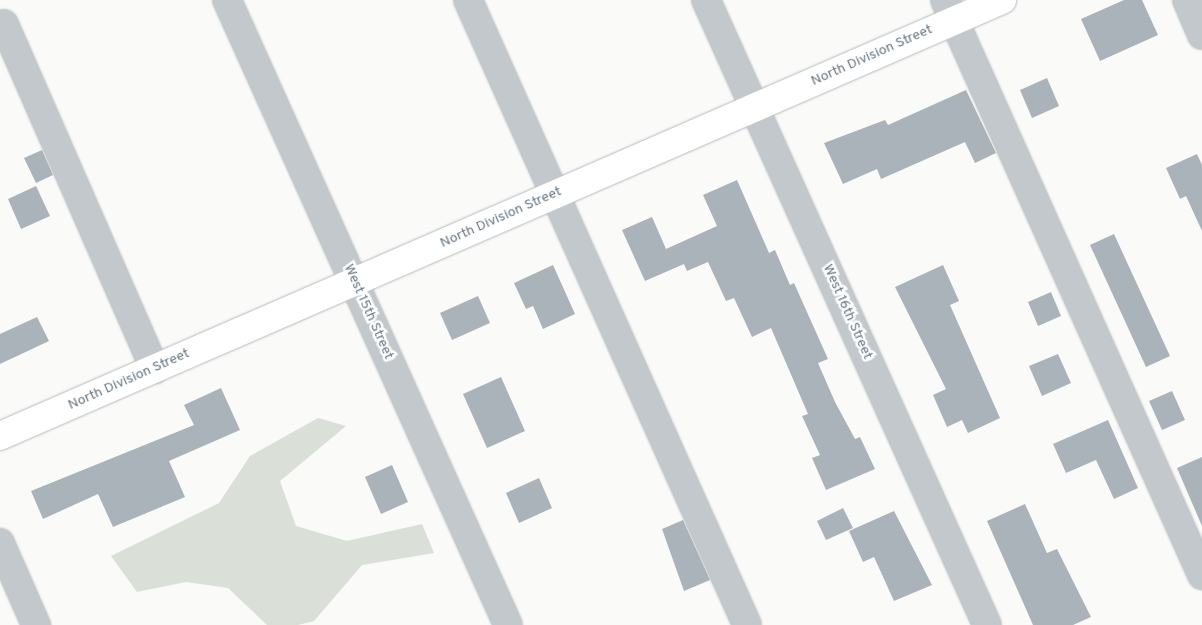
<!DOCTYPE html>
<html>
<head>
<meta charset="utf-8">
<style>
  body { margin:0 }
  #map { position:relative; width:1202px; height:625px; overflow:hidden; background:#fafaf8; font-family:Overpass,sans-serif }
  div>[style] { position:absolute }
  .green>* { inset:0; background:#dadfd7 }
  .building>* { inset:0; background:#aab3b9 }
  .roads { filter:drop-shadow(0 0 1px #b5babe) drop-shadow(0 0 1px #b5babe) }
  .minor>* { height:28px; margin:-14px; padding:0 14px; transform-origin:14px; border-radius:14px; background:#c3c8cc }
  .major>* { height:28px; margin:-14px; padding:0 14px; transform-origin:14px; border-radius:14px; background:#fff }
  span { translate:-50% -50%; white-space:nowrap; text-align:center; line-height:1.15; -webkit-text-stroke:5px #fff; paint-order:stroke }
  .street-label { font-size:14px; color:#657683 }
</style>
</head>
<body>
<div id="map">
  <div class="green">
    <div style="clip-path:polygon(318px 418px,346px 426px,280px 481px,296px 526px,347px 541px,422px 524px,434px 553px,362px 565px,314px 621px,298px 625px,267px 625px,228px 588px,186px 582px,137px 592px,111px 556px,219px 503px,250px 456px)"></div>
  </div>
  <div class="building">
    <div style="clip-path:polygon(1124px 0,1142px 0,1158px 35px,1100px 61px,1081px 19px)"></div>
    <div style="clip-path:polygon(1047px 78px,1059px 106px,1032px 118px,1020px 90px)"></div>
    <div style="clip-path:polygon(966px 90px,996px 153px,975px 163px,965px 142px,881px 179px,877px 169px,843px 184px,824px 143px,885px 120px,888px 125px)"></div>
    <div style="clip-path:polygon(42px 150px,53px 175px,36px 183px,24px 158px)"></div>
    <div style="clip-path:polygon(1197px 154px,1202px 165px,1202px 231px,1186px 196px,1180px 199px,1166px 168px)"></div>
    <div style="clip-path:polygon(737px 180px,769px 253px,775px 250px,790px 285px,794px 283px,828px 359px,818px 363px,835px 402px,855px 439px,860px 437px,875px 469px,826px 490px,812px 458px,820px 455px,802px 416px,808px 414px,771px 328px,752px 337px,734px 298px,726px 301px,708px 262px,687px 271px,684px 264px,645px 281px,622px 230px,652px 217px,666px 249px,717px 226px,703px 195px)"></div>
    <div style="clip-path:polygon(36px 186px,50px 216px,21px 229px,8px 199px)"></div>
    <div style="clip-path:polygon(1114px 234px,1170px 356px,1146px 367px,1090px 245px)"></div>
    <div style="clip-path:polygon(553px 265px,575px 314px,543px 329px,533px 306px,526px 309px,514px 283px)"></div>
    <div style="clip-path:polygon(943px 265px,959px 301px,950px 305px,1000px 418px,968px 433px,962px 420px,947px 427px,933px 395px,946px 389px,895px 287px)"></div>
    <div style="clip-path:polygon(1051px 292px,1061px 316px,1038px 326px,1028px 302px)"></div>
    <div style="clip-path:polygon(478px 296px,490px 323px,452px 340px,440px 313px)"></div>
    <div style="clip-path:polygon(37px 317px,49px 341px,0 364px,0 334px)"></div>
    <div style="clip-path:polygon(1058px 354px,1071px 383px,1042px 396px,1029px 366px)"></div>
    <div style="clip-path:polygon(501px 377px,525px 431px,487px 448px,463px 394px)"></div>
    <div style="clip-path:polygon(221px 388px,240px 430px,169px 461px,185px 497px,113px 527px,98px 494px,43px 519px,31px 491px,194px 425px,184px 405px)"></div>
    <div style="clip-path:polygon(1172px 391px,1185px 420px,1162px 430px,1149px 401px)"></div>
    <div style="clip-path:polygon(1108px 420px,1138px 488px,1114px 499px,1096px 460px,1066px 473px,1053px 444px)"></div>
    <div style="clip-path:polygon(1202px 457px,1202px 526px,1177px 468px)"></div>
    <div style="clip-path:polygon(392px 465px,408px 502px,381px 514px,365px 477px)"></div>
    <div style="clip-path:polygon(539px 478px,552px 508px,519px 523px,506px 493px)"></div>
    <div style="clip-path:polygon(1025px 504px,1047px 553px,1057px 549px,1091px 617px,1073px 625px,1033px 625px,987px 521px)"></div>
    <div style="clip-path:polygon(843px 508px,853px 528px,826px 540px,817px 521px)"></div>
    <div style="clip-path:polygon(894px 511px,932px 585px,894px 601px,874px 557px,863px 562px,849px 531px)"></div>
    <div style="clip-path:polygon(683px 520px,710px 580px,684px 591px,662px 529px)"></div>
  </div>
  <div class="roads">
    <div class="minor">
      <div style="left:227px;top:0;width:685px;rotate:65.79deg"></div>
      <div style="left:468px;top:0;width:684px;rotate:65.94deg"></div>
      <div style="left:706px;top:0;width:685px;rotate:65.79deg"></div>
      <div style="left:945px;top:0;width:630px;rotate:65.92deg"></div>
      <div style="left:1187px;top:0;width:38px;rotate:67deg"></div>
      <div style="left:4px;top:24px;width:377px;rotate:66.4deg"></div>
      <div style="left:0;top:543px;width:90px;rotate:66.3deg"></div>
    </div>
    <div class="major">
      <div style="left:0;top:436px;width:1093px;rotate:-23.52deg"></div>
    </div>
  </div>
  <div class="street-label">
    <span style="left:872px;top:56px;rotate:-24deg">North Division Street</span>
    <span style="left:501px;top:218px;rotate:-24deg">North Division Street</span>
    <span style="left:368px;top:312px;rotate:66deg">West 15th Street</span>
    <span style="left:847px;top:312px;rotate:66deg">West 16th Street</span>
    <span style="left:129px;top:380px;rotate:-24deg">North Division Street</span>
  </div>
</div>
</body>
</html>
